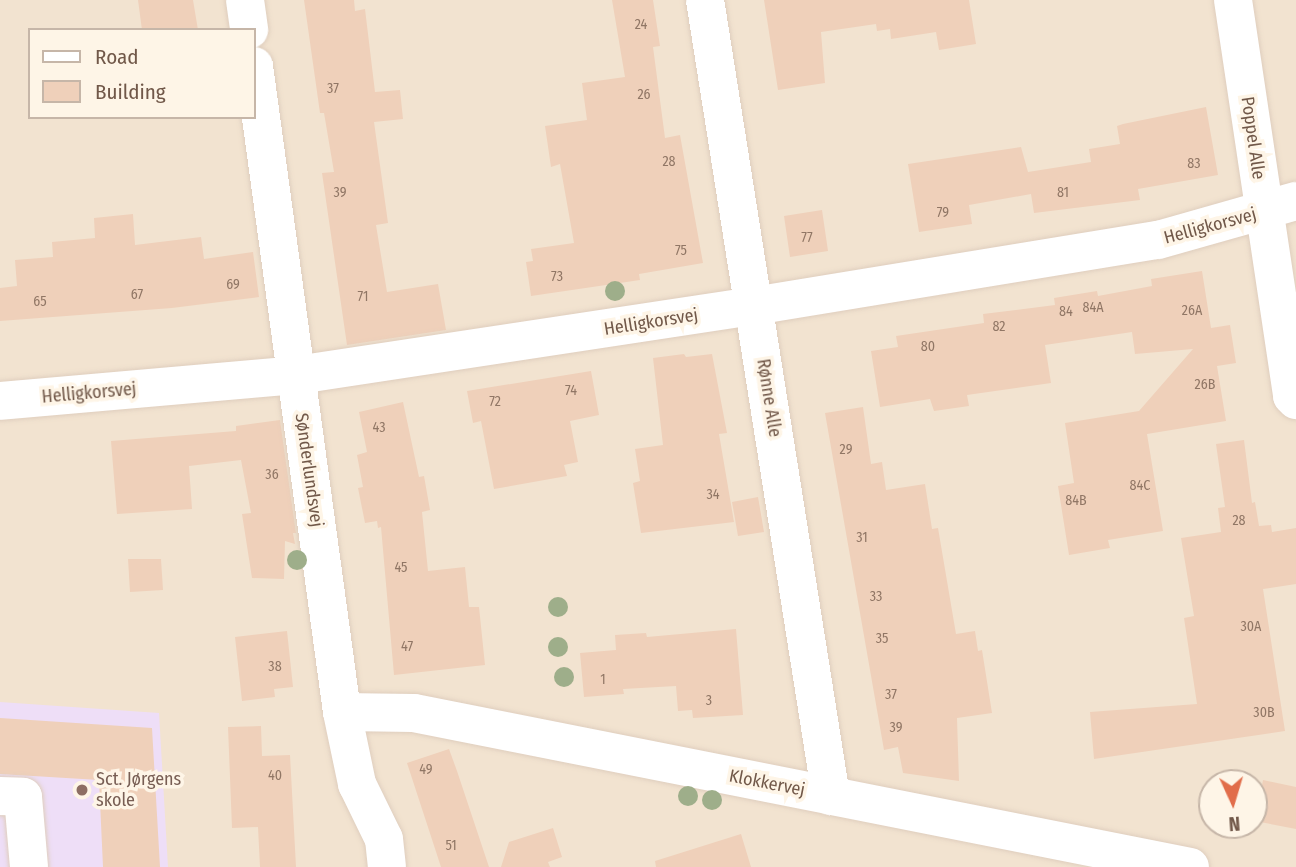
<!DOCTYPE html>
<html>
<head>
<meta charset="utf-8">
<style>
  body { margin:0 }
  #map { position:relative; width:1296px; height:867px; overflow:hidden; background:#fbf1e1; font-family:"Fira Sans Condensed",sans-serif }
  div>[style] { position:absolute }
  .residential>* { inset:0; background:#f2e3d0 }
  .education>* { inset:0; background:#eedef7 }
  .building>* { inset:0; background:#efd0ba }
  .roads { filter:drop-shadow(0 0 2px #dfcebe) drop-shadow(0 0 2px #dfcebe) }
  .minor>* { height:38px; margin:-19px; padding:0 19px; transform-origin:19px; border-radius:19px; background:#fff }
  .trees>* { width:20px; height:20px; margin:-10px; border-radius:50%; background:#9eae8a }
  .dots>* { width:19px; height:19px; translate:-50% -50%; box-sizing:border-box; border:4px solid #fef5e7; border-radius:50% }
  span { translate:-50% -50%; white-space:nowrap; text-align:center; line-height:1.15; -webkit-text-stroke:7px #fef5e7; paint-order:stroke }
  .number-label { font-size:14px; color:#907665 }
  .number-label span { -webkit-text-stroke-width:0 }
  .street-label { font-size:18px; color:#715849 }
  .education-label { font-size:18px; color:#785e54 }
  .left { translate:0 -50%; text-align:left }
  .legend { position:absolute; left:28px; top:28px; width:228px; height:91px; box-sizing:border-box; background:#fef5e7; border:2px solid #c6b6a8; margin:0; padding:9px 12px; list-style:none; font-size:21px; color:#715849 }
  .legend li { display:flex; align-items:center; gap:14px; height:35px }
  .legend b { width:35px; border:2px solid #c6b6a8 }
  .north { position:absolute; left:1198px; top:769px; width:70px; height:70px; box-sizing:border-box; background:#fef5e7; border:2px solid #c6b6a8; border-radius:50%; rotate:176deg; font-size:19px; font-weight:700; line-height:28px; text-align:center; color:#715849 }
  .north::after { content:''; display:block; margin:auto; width:24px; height:32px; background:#e16d4a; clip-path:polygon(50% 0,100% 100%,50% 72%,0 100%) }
</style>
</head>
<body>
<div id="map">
  <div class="residential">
    <div style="clip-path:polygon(evenodd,0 0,1296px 0,1296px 867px,0 867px,0 0,30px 30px,254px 30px,254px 117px,30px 117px,30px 30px,0 0,1212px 783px,1254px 783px,1254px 825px,1212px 825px,1212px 783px)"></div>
  </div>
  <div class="education">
    <div style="clip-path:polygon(0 702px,159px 713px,168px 867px,0 867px)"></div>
  </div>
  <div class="building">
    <div style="clip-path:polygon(138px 0,193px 0,198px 30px,142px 30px)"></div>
    <div style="clip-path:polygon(304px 0,354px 0,355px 11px,365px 9px,375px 92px,400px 90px,403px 119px,374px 122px,388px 223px,376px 225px,387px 292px,438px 284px,446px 330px,347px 345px,322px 173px,334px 172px,324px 113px,320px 113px)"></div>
    <div style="clip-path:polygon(612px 0,653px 0,660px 46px,653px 47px,665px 138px,680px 135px,703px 263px,639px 274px,640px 280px,531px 296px,526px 262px,533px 261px,531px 249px,574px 243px,560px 164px,551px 167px,545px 126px,587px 120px,582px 83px,625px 77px)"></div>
    <div style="clip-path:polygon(764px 0,969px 0,976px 44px,939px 50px,936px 32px,891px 39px,890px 29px,877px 31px,876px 24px,821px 32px,825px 83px,778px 90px)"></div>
    <div style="clip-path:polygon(1206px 107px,1218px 175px,1138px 189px,1140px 200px,1034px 213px,1031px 194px,969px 205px,972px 224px,919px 232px,908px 164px,1021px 147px,1028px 172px,1091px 162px,1089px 149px,1120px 144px,1117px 126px,1123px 124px)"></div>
    <div style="clip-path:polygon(822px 210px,828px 251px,790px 257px,784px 216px)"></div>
    <div style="clip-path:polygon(133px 214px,135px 245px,201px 237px,204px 259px,253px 252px,259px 297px,172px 308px,0 321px,0 288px,17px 286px,15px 260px,53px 257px,52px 242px,95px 238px,94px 218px)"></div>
    <div style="clip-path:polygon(1202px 271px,1211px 328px,1230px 325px,1236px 363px,1217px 366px,1226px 421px,1147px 434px,1163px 531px,1108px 540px,1110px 548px,1069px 555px,1058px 486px,1074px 483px,1065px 423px,1139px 411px,1193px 349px,1135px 354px,1132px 332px,1045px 345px,1051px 383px,967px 395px,969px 406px,934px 411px,930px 399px,880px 407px,871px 351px,898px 347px,896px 336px,984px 323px,983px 314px,1055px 305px,1054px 298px,1097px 291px,1098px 296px,1152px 286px,1151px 279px)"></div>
    <div style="clip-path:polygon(684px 354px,686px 357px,712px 354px,727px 433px,719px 434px,734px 522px,641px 533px,633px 483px,640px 481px,635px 449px,663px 445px,653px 358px)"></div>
    <div style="clip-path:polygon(591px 371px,599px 415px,570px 421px,578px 462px,564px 465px,567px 476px,494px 489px,481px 421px,473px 423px,467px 391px)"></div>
    <div style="clip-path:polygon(403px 402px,419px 477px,424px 476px,430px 510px,422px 512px,428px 571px,465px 567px,469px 607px,479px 607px,485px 665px,394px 675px,381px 527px,378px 528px,377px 521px,365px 523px,358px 488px,363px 487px,357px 455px,367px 452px,359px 412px)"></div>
    <div style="clip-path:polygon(863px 407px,871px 464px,882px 462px,886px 490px,925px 484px,932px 529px,938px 528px,956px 634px,975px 631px,978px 651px,982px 650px,992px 713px,957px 718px,959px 781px,903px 773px,898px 747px,884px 750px,825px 413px)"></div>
    <div style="clip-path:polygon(280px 420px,296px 533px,293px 533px,295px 544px,285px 541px,284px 579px,252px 578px,242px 514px,251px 513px,241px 460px,189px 466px,192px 509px,117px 514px,111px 441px,236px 431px,236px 426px)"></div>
    <div style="clip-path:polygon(1244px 440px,1252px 503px,1255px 502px,1259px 526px,1271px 525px,1272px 532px,1296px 528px,1296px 584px,1263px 589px,1285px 731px,1094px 759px,1090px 712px,1197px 704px,1184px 618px,1194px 616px,1181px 538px,1221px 532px,1218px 508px,1225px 507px,1216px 444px)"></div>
    <div style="clip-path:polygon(758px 497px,764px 532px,738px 536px,732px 502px)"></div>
    <div style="clip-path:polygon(128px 559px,161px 559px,163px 590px,130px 592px)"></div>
    <div style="clip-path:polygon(736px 629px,743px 715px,693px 718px,692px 710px,678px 711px,676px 686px,623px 689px,624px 694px,584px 697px,580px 653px,616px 650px,615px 635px,646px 633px,647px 637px)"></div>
    <div style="clip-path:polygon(287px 631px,293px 687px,274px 689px,275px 697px,242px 701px,235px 637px)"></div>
    <div style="clip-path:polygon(0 718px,152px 728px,160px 867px,103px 867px,99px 780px,0 774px)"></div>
    <div style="clip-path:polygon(261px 726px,262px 756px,290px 755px,296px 867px,260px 867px,258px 827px,232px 828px,228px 727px)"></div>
    <div style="clip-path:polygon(449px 749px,457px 771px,489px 867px,441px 867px,407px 763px)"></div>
    <div style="clip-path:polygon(1263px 780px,1296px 787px,1296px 829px,1255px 821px)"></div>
    <div style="clip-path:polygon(553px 828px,562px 857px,548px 862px,550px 867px,501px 867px,509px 842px)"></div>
    <div style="clip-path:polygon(741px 834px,751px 867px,656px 867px,655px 861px)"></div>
  </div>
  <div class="roads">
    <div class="minor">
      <div style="left:245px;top:0;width:30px;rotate:82deg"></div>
      <div style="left:705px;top:0;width:806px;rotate:81.01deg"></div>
      <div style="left:1233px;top:0;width:400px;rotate:81.5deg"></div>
      <div style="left:1292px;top:396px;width:6px;rotate:45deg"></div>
      <div style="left:254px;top:66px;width:652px;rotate:82.24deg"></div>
      <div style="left:342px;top:712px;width:74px;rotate:78.2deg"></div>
      <div style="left:357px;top:784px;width:61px;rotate:63.9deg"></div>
      <div style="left:384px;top:839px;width:28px;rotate:84deg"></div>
      <div style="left:0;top:401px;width:298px;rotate:-5deg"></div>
      <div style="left:297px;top:375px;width:462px;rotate:-8.6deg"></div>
      <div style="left:754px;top:306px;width:409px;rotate:-9.3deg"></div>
      <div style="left:1158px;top:240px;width:143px;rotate:-15.8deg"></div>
      <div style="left:342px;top:712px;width:72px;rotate:0.8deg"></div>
      <div style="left:414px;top:713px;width:791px;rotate:11.22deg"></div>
      <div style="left:0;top:796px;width:23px;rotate:2deg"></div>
      <div style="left:23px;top:797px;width:70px;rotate:85.1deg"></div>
    </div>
  </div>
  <div class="trees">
    <div style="left:615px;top:291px"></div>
    <div style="left:297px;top:560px"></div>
    <div style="left:558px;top:607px"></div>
    <div style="left:558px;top:647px"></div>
    <div style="left:564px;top:677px"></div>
    <div style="left:688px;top:796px"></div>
    <div style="left:712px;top:800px"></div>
  </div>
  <div class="dots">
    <div style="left:82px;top:790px;background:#8d6e63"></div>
  </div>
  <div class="number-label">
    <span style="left:641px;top:25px">24</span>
    <span style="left:333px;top:89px">37</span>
    <span style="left:644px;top:95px">26</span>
    <span style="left:669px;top:162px">28</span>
    <span style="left:1194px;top:164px">83</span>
    <span style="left:340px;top:193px">39</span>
    <span style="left:1063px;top:193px">81</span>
    <span style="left:943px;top:213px">79</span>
    <span style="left:807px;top:238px">77</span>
    <span style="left:681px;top:251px">75</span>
    <span style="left:557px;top:277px">73</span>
    <span style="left:233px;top:285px">69</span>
    <span style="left:137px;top:295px">67</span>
    <span style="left:363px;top:297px">71</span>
    <span style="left:40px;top:302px">65</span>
    <span style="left:1093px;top:308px">84A</span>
    <span style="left:1192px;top:311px">26A</span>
    <span style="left:1066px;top:312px">84</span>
    <span style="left:999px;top:327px">82</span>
    <span style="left:928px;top:347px">80</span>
    <span style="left:1205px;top:385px">26B</span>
    <span style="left:571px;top:391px">74</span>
    <span style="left:495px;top:402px">72</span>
    <span style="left:379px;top:428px">43</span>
    <span style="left:846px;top:450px">29</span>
    <span style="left:272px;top:475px">36</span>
    <span style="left:1140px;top:486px">84C</span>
    <span style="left:713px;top:495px">34</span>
    <span style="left:1076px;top:501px">84B</span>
    <span style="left:1239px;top:521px">28</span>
    <span style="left:862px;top:538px">31</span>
    <span style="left:401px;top:568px">45</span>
    <span style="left:876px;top:597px">33</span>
    <span style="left:1251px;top:627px">30A</span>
    <span style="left:882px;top:639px">35</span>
    <span style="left:407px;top:647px">47</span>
    <span style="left:275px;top:667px">38</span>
    <span style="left:603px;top:680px">1</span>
    <span style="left:891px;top:695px">37</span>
    <span style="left:709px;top:701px">3</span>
    <span style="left:1264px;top:713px">30B</span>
    <span style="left:896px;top:728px">39</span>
    <span style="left:426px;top:770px">49</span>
    <span style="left:275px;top:776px">40</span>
    <span style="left:451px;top:846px">51</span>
  </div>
  <div class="street-label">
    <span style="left:1253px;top:138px;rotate:82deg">Poppel Alle</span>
    <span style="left:1210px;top:226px;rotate:-15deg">Helligkorsvej</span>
    <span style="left:651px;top:322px;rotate:-9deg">Helligkorsvej</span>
    <span style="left:89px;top:393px;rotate:-5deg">Helligkorsvej</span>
    <span style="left:769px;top:398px;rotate:81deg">Rønne Alle</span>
    <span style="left:309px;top:470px;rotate:82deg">Sønderlundsvej</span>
    <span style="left:767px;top:783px;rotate:11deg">Klokkervej</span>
  </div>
  <div class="education-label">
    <span class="left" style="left:96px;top:790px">Sct. Jørgens<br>skole</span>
  </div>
  <ul class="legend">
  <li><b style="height:9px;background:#fff"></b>Road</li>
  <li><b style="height:19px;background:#efd0ba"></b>Building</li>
  </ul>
  <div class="north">N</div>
</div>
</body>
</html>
